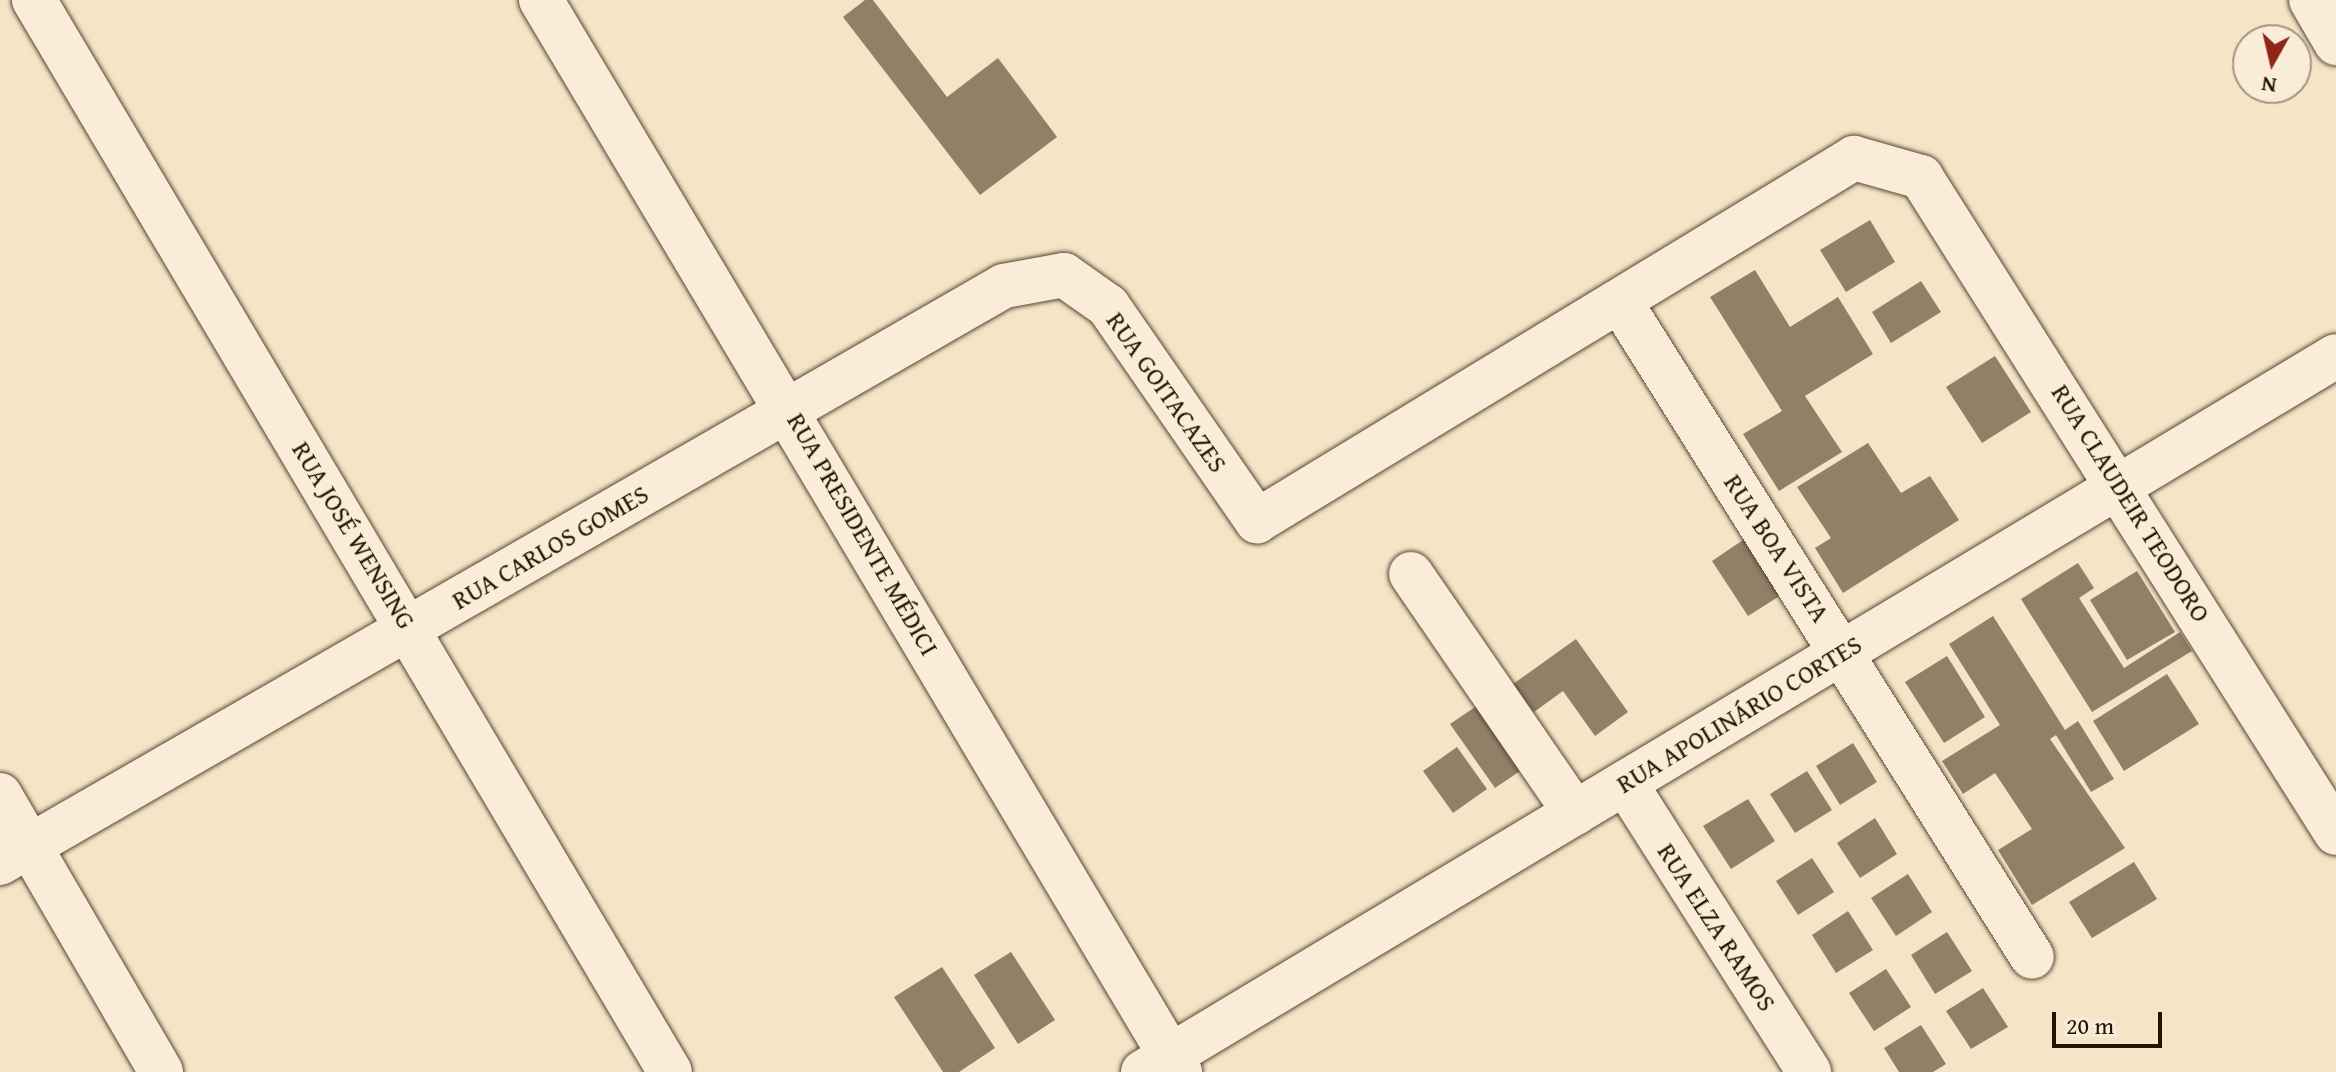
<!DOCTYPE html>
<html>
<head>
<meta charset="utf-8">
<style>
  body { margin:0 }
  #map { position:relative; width:2336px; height:1072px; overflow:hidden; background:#f6e4c6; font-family:"Gentium Book Plus",serif }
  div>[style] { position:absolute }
  .building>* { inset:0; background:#917f67 }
  .roads { filter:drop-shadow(0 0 2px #584632) drop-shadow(0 0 2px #584632) }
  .minor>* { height:44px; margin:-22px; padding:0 22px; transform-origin:22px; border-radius:22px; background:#f9edda }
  span { translate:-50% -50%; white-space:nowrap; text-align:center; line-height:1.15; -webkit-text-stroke:6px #f9edda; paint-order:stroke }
  .street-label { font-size:26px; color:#241201 }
  .north { position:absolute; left:2232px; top:24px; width:80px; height:80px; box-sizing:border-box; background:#f9edda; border:2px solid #a49583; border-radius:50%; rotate:188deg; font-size:22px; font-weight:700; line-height:32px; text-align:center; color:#241201 }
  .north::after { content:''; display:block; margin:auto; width:28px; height:36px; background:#8f2418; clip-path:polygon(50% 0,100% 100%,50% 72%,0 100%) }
  .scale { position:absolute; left:2052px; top:1012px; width:110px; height:36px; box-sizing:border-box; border:4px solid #241201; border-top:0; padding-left:10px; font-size:24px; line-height:28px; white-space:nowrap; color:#241201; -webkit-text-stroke:6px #f9edda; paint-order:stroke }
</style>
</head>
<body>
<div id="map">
  <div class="building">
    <div style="clip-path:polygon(865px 0,873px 0,947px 97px,998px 58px,1057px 137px,980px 195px,843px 17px)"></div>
    <div style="clip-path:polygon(1870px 220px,1895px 262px,1846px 292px,1820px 250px)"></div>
    <div style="clip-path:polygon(1755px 270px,1790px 327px,1838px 297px,1873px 354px,1805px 396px,1842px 452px,1779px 491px,1743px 434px,1782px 411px,1710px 297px)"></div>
    <div style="clip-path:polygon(1921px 281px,1941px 312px,1891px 343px,1872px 312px)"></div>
    <div style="clip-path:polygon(1995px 356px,2031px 412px,1982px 443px,1946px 387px)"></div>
    <div style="clip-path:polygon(1868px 443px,1901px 493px,1930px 476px,1959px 520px,1843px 593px,1815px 548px,1831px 538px,1797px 487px)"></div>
    <div style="clip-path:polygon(1749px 536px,1786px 592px,1748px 616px,1712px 561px)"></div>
    <div style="clip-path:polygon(2078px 563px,2094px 588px,2079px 598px,2124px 668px,2180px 632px,2192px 651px,2092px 712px,2021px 599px)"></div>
    <div style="clip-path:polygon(2137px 571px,2175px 632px,2127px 660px,2090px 600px)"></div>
    <div style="clip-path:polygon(1993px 616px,2065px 730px,2078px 721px,2114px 779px,2091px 792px,2056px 735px,2050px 739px,2125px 848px,2032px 905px,1998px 850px,2032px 829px,1995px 773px,1963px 794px,1942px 761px,2000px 725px,1949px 644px)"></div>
    <div style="clip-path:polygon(1576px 639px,1628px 712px,1595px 736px,1563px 691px,1534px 712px,1513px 684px)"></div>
    <div style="clip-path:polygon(1947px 656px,1985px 717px,1944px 743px,1905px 682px)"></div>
    <div style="clip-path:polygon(2167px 674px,2199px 724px,2124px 771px,2093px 721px)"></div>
    <div style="clip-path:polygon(1490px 697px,1535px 761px,1495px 788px,1450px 724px)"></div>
    <div style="clip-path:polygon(1853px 743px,1877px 782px,1840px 805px,1816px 766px)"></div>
    <div style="clip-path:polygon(1457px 747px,1487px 789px,1453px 813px,1423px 771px)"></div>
    <div style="clip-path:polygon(1807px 771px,1832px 810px,1795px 833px,1770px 794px)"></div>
    <div style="clip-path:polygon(1748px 799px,1775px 841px,1731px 869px,1703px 826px)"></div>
    <div style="clip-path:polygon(1875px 818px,1897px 854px,1860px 878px,1837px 843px)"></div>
    <div style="clip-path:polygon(1812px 858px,1834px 892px,1798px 915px,1776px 881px)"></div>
    <div style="clip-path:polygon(2134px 862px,2157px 899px,2092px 938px,2069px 902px)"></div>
    <div style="clip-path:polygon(1908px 874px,1932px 912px,1896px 936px,1871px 898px)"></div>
    <div style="clip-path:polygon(1848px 911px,1873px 950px,1836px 973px,1812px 935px)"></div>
    <div style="clip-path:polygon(1947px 932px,1972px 971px,1935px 994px,1911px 955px)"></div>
    <div style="clip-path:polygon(1011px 952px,1055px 1020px,1018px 1044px,974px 975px)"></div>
    <div style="clip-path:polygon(942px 967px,995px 1048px,959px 1072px,943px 1072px,894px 997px)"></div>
    <div style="clip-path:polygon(1886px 969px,1911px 1007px,1874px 1031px,1849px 993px)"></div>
    <div style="clip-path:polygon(1983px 988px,2008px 1027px,1971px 1049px,1946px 1011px)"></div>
    <div style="clip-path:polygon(1921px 1025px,1946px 1064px,1933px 1072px,1899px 1072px,1884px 1048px)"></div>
  </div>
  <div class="roads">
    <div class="minor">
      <div style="left:34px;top:0;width:1246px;rotate:59.32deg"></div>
      <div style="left:541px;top:0;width:1248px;rotate:59.2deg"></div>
      <div style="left:2311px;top:0;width:50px;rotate:59.8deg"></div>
      <div style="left:1621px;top:303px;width:772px;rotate:57.85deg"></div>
      <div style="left:1411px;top:574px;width:290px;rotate:55.5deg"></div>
      <div style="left:1625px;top:783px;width:343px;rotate:57.5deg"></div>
      <div style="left:0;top:795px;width:320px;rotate:59.8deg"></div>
      <div style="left:0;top:863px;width:1158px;rotate:-29.89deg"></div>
      <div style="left:1004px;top:286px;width:61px;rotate:-10.4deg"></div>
      <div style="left:1064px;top:275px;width:54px;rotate:35.2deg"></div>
      <div style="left:1108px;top:306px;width:262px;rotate:55.3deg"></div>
      <div style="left:1257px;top:521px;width:699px;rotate:-31.3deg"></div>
      <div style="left:1854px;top:158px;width:70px;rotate:15.8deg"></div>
      <div style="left:1921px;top:177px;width:776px;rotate:57.68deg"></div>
      <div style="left:1143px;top:1072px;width:1391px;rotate:-30.97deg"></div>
    </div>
  </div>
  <div class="street-label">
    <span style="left:1167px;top:392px;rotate:55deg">RUA GOITACAZES</span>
    <span style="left:2131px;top:503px;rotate:58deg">RUA CLAUDEIR TEODORO</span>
    <span style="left:863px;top:534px;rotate:60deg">RUA PRESIDENTE MÉDICI</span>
    <span style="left:354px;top:535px;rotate:59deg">RUA JOSÉ WENSING</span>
    <span style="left:550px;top:547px;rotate:-30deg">RUA CARLOS GOMES</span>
    <span style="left:1777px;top:548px;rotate:57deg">RUA BOA VISTA</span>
    <span style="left:1739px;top:714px;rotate:-31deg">RUA APOLINÁRIO CORTES</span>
    <span style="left:1717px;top:927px;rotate:57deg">RUA ELZA RAMOS</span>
  </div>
  <div class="north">N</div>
  <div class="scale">20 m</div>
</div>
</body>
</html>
